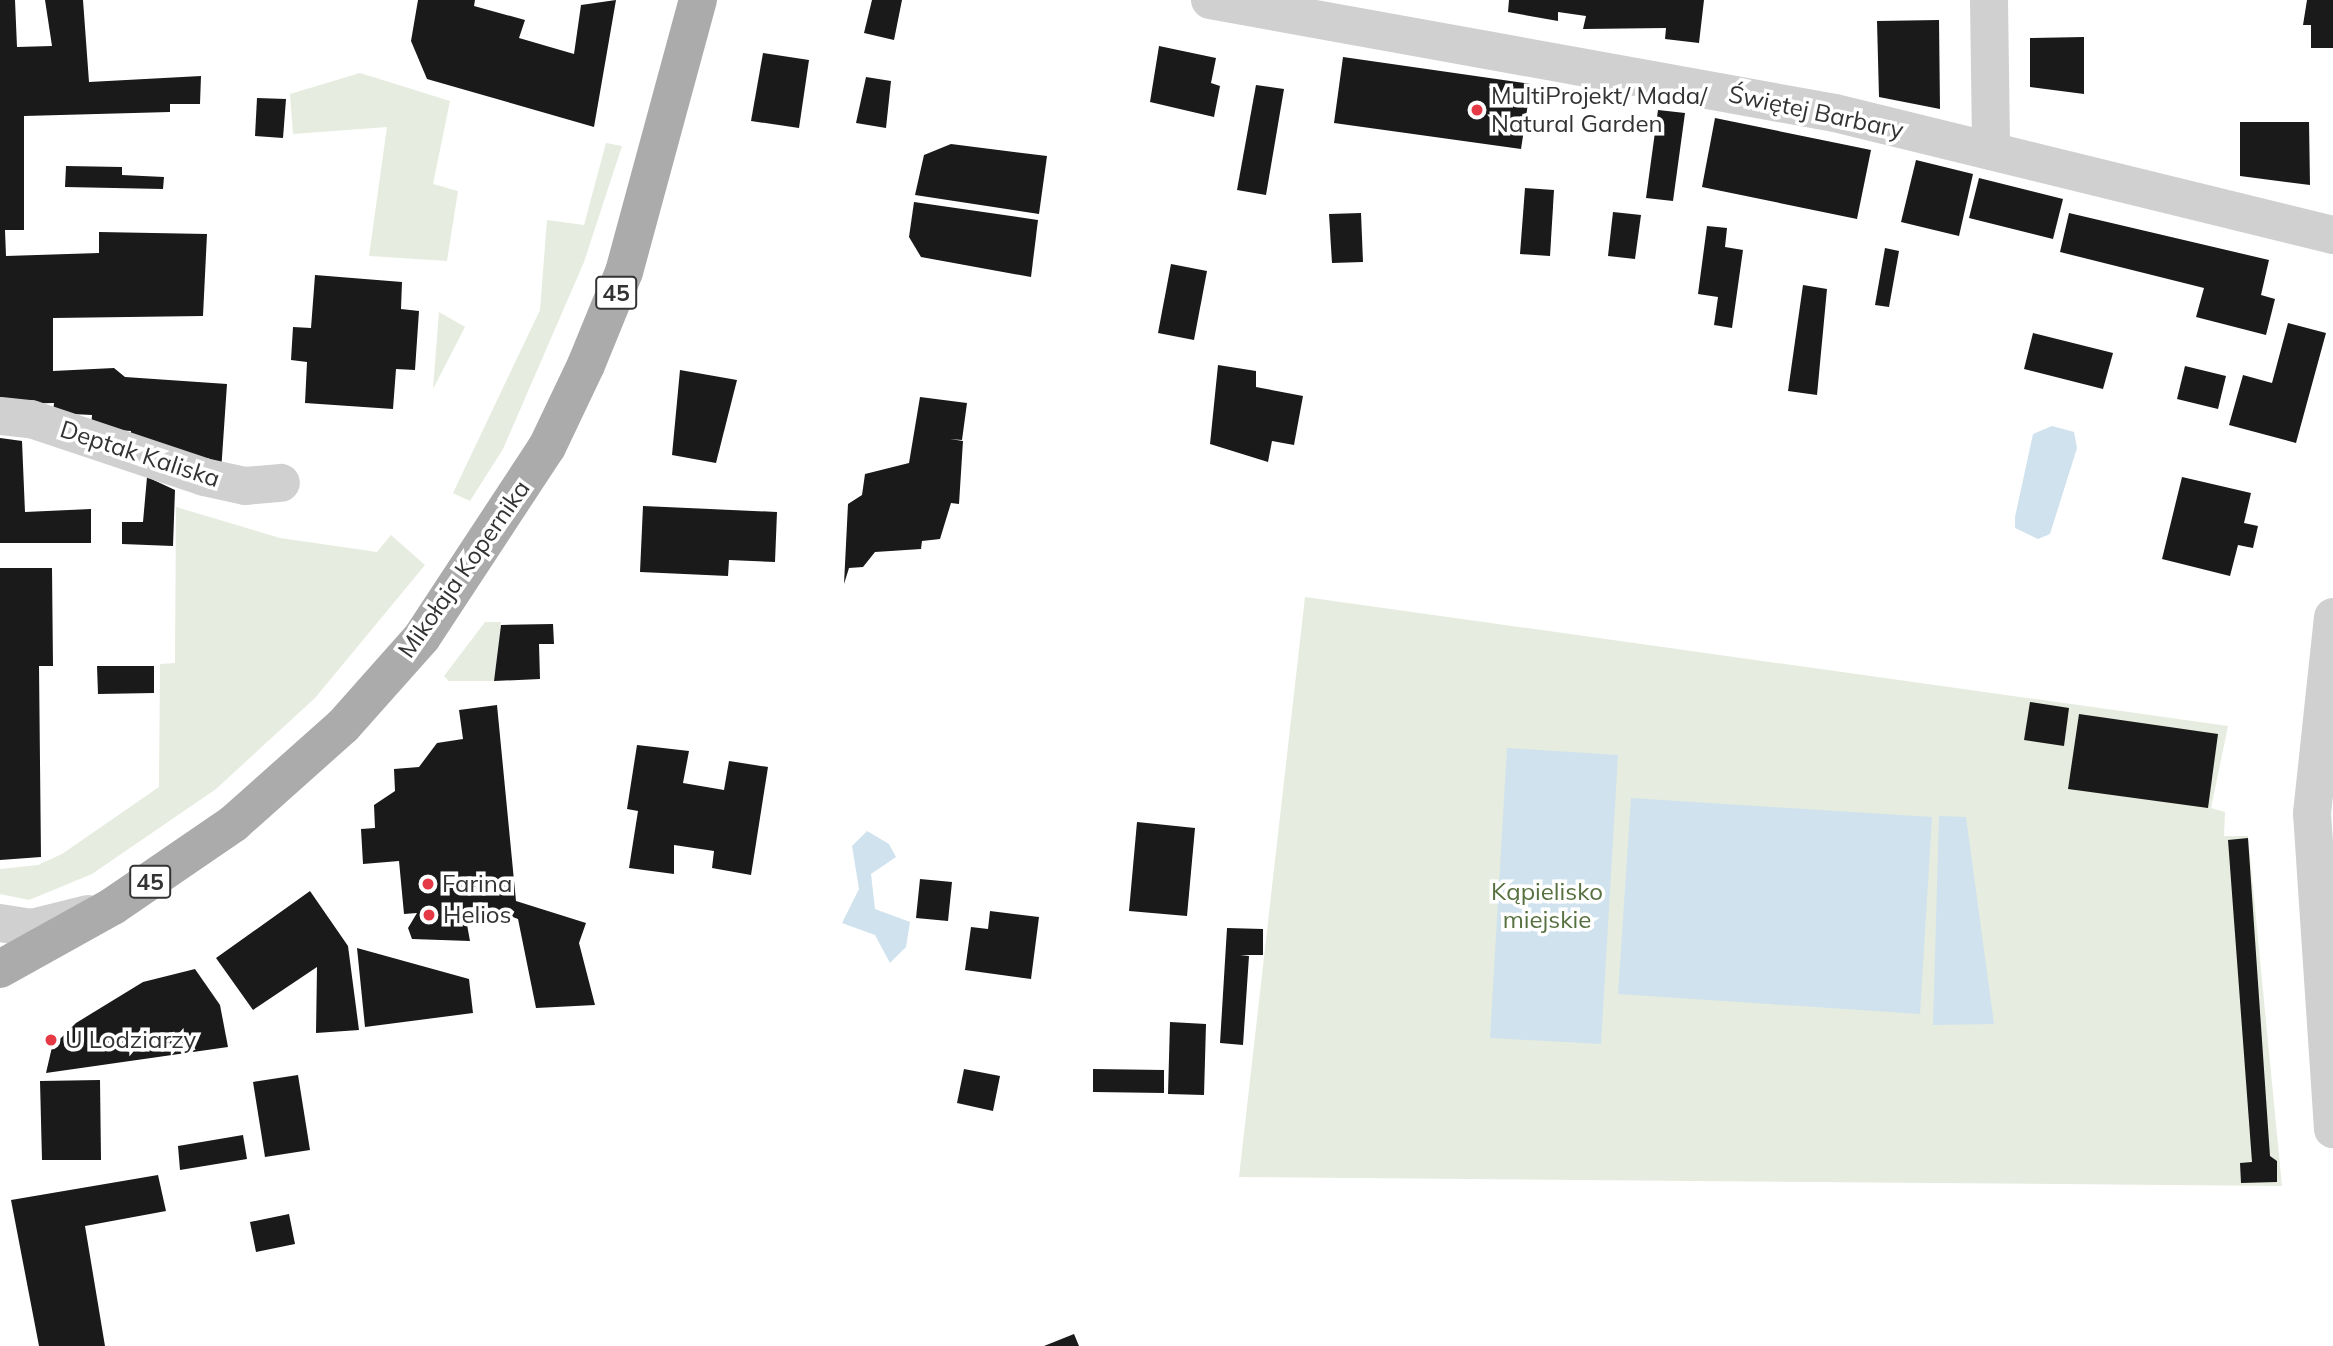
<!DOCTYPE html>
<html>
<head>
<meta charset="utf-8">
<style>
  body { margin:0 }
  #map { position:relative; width:2333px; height:1346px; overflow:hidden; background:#fff; font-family:Mulish,sans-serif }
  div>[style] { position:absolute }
  .green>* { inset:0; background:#e6ecdf }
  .water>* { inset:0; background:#cfe2ee }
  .building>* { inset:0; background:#1a1a1a }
  .street>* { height:38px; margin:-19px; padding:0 19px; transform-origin:19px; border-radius:19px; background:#d0d0d0 }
  .primary>* { height:38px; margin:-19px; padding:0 19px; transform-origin:19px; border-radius:19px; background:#ababab }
  .dots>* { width:19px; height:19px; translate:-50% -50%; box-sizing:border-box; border:4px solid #fff; border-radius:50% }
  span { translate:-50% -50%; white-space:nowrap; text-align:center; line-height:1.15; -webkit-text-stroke:7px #fff; paint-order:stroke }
  .shield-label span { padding:2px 5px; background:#fff; border:2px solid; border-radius:5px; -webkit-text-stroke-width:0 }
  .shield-label { font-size:23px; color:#333; font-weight:700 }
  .poi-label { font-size:24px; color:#333 }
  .left { translate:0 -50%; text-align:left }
  .street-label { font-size:24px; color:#333 }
  .park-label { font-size:24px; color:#56703f }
</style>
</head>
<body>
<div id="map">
  <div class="green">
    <div style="clip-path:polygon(360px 73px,450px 101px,433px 184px,458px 191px,447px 261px,369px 256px,387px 127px,293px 134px,290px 94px)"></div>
    <div style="clip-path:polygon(606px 143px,622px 146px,584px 262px,503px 449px,470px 501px,453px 493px,540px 310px,547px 220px,584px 225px)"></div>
    <div style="clip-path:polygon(439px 312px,465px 327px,433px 389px)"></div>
    <div style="clip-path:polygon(176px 507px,280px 538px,377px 552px,391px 535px,425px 565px,315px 698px,216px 789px,92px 874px,29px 900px,0 894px,0 869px,38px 865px,62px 854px,159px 787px,160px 664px,175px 663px)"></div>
    <div style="clip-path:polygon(1305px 597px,2228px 726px,2211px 808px,2225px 812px,2224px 836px,2248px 836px,2282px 1186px,1239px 1177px)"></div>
    <div style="clip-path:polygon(485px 622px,501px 622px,494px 681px,449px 681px,444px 676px)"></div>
  </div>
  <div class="water">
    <div style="clip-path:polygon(2052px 426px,2074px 432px,2077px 448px,2050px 534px,2038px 539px,2015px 528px,2015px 517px,2033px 434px)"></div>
    <div style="clip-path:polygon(1507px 748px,1618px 755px,1601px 1044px,1490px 1038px)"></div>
    <div style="clip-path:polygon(1631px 798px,1932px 817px,1920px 1014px,1618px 994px)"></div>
    <div style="clip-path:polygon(1939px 816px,1966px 817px,1994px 1024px,1933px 1025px)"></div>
    <div style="clip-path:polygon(867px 831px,889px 844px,896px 857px,871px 874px,875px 909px,910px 922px,906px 947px,890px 963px,875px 935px,842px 923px,859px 889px,852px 846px)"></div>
  </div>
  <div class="building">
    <div style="clip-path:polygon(0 0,15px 0,17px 47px,52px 46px,45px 0,83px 0,89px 82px,201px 76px,200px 104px,170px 104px,170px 112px,24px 116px,24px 230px,5px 230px,6px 256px,99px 253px,99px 232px,207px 234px,203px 316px,53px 318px,53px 371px,114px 368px,125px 377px,227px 384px,221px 472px,130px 443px,131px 431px,91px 428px,92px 415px,53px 413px,54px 403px,0 404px)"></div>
    <div style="clip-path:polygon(418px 0,475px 0,474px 6px,525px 20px,519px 38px,574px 54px,581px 5px,616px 0,594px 127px,427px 79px,411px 41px)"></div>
    <div style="clip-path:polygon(872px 0,902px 0,894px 40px,864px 33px)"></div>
    <div style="clip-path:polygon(1509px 0,1704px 0,1699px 43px,1665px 39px,1666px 28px,1583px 29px,1586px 16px,1558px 12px,1558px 21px,1508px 12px)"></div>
    <div style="clip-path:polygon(2307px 0,2333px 0,2333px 48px,2311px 48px,2311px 25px,2303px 25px)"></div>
    <div style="clip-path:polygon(1939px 20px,1940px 109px,1879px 97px,1877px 21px)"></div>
    <div style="clip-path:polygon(2084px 37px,2084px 94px,2030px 87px,2030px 38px)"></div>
    <div style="clip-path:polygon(1159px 46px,1216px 58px,1211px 83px,1220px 86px,1214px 117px,1150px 102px)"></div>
    <div style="clip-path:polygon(763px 53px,809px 60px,799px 128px,751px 121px)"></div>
    <div style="clip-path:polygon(1343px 57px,1531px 84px,1521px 149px,1334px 123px)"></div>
    <div style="clip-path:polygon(866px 77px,891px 81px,886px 128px,856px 123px)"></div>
    <div style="clip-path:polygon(1256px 85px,1284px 89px,1266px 195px,1237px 190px)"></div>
    <div style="clip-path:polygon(257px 98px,286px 99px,283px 138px,255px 136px)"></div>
    <div style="clip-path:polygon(1658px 110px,1685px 113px,1673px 201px,1646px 198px)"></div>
    <div style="clip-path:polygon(1715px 118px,1871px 150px,1857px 219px,1702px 187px)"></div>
    <div style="clip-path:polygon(2240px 122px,2309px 122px,2310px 185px,2240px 176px)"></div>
    <div style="clip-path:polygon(951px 144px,1047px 156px,1039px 214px,915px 195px,924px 155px)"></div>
    <div style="clip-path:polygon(1916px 160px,1973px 174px,1959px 236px,1901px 222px)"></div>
    <div style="clip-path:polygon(66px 166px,122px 167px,122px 175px,164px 177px,163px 189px,65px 187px)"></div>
    <div style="clip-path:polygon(1979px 178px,2063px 199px,2053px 239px,1969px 218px)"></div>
    <div style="clip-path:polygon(1525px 188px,1554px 190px,1550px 256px,1520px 254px)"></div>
    <div style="clip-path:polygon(914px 202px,1038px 220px,1031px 277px,921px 257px,909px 237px)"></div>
    <div style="clip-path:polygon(1613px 212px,1641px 215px,1635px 259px,1608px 256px)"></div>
    <div style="clip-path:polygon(1361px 213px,1363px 262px,1332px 263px,1329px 214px)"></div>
    <div style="clip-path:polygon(2069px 213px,2269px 260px,2261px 295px,2275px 299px,2266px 335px,2196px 317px,2204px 288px,2060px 252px)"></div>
    <div style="clip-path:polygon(1707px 226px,1727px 228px,1725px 247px,1743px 250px,1732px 328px,1714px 325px,1718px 297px,1698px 294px)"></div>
    <div style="clip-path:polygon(1885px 248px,1899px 251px,1889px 307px,1875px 305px)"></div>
    <div style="clip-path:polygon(1171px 264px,1207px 271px,1194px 340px,1158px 333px)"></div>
    <div style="clip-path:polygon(315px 275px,402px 282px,401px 309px,419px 311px,415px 370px,396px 369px,393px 409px,305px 403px,307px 362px,291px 360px,293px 327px,311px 328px)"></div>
    <div style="clip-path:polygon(1803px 285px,1827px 289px,1817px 395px,1788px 391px)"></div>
    <div style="clip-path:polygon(2288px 323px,2326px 333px,2296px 443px,2229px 425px,2243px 375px,2272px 383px)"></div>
    <div style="clip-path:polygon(2033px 333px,2113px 353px,2103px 389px,2024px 369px)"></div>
    <div style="clip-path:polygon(1218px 365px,1256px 371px,1256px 387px,1303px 396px,1294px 445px,1272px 441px,1268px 462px,1210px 444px)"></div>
    <div style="clip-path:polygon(2185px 366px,2226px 376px,2218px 409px,2177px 399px)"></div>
    <div style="clip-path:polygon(680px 370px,737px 380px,716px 463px,672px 455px)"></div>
    <div style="clip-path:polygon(920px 397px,967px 403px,962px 440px,950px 439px,963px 441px,959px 504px,951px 503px,940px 539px,922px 541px,921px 549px,875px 552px,863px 567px,849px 568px,844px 584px,848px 504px,862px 495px,865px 474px,909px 463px)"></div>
    <div style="clip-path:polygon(0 438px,22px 441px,25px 512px,91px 509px,91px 543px,0 543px)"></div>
    <div style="clip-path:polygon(147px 477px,175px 490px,173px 546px,122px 544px,122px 522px,143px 522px)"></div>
    <div style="clip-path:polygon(2182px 477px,2251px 493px,2244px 523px,2258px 526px,2253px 548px,2238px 545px,2230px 576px,2162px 559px)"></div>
    <div style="clip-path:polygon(643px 506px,777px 512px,775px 562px,729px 560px,728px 576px,640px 572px)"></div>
    <div style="clip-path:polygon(0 568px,52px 568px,53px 666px,39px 666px,41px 857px,0 860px)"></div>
    <div style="clip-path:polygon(553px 624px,554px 644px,539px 644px,540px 679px,494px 681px,501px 625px)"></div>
    <div style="clip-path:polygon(97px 666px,154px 666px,154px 693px,98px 694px)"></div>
    <div style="clip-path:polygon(2030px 702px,2069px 708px,2064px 746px,2024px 740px)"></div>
    <div style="clip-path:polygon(497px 705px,516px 901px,586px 923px,579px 943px,595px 1005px,536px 1008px,518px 919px,484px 906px,464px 908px,470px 941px,412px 939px,408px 928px,417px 913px,404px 914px,399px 861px,363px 864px,361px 829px,375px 828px,374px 805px,395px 791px,394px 769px,419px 767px,437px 743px,463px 739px,459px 710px)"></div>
    <div style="clip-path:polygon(2079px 714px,2218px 734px,2208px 808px,2068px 789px)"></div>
    <div style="clip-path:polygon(637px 745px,689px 751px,683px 783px,724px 790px,729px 761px,768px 767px,751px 875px,712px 868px,714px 851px,674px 845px,674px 874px,629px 868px,638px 811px,627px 809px)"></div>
    <div style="clip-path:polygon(1137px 822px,1195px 828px,1187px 916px,1129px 911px)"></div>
    <div style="clip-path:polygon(2248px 838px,2270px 1156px,2277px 1161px,2277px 1182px,2241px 1183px,2240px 1163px,2252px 1162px,2228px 840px)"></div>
    <div style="clip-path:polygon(920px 879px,952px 882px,948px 921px,916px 918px)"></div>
    <div style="clip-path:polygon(310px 891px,348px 946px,359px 1030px,316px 1033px,317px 967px,253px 1010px,216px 958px)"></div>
    <div style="clip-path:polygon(990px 911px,1039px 917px,1031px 979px,965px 970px,971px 927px,988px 929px)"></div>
    <div style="clip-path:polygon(1227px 928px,1263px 929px,1263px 955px,1240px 955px,1249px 956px,1243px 1045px,1220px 1043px)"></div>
    <div style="clip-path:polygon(357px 948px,469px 979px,473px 1013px,365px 1027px)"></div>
    <div style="clip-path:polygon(195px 969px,220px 1005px,228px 1047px,46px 1073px,52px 1047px,76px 1023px,143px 982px)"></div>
    <div style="clip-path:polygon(1170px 1022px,1206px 1024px,1204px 1095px,1168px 1094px)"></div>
    <div style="clip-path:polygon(964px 1069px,1000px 1076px,993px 1111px,957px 1103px)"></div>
    <div style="clip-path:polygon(1093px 1069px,1164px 1070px,1164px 1093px,1093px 1092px)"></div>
    <div style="clip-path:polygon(298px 1075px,310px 1150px,265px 1157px,253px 1082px)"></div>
    <div style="clip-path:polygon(100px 1080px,101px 1160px,42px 1160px,40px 1081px)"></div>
    <div style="clip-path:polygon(243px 1135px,247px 1159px,180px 1170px,178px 1146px)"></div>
    <div style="clip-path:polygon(158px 1175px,166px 1211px,85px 1226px,105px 1346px,39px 1346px,11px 1200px)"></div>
    <div style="clip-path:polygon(289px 1214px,295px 1244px,256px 1252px,250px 1222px)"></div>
    <div style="clip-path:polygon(1074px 1334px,1079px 1346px,1044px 1346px)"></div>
  </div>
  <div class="street">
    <div style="left:1210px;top:0;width:635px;rotate:10.25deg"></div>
    <div style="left:1835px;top:113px;width:513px;rotate:13.77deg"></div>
    <div style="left:1989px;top:0;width:151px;rotate:89.2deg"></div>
    <div style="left:0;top:416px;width:31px;rotate:6deg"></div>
    <div style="left:31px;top:419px;width:182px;rotate:18.5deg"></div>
    <div style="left:204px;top:477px;width:42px;rotate:12.4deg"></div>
    <div style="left:245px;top:486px;width:36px;rotate:-5deg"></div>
    <div style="left:2333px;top:617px;width:197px;rotate:96.1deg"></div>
    <div style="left:2312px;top:813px;width:317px;rotate:86.2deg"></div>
    <div style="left:0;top:923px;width:32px;rotate:9deg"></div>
    <div style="left:32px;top:928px;width:58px;rotate:-14deg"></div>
  </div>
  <div class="primary">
    <div style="left:0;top:969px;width:129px;rotate:-29.1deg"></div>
    <div style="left:113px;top:906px;width:147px;rotate:-34.4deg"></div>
    <div style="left:234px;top:823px;width:146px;rotate:-41.7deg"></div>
    <div style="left:343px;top:726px;width:119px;rotate:-48.4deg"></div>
    <div style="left:422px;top:637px;width:227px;rotate:-56.7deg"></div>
    <div style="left:547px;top:447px;width:91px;rotate:-64.6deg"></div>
    <div style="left:586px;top:365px;width:100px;rotate:-67.8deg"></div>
    <div style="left:624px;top:272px;width:282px;rotate:-74.8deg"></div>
  </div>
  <div class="dots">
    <div style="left:1477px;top:110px;background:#e63946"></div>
    <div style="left:428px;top:884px;background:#e63946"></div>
    <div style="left:429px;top:915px;background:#e63946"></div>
    <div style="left:51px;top:1040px;background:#e63946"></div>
  </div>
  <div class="shield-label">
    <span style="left:616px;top:293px">45</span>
    <span style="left:150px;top:882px">45</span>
  </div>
  <div class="poi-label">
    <span class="left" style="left:1491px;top:110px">MultiProjekt/ Mada/<br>Natural Garden</span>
    <span class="left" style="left:442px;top:884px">Farina</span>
    <span class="left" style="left:443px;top:915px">Helios</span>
    <span class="left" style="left:65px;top:1040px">U Lodziarzy</span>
  </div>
  <div class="street-label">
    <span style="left:1816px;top:112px;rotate:12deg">Świętej Barbary</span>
    <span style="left:140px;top:454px;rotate:18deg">Deptak Kaliska</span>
    <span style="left:464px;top:569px;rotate:-55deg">Mikołaja Kopernika</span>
  </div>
  <div class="park-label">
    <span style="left:1547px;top:906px">Kąpielisko<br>miejskie</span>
  </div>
</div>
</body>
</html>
